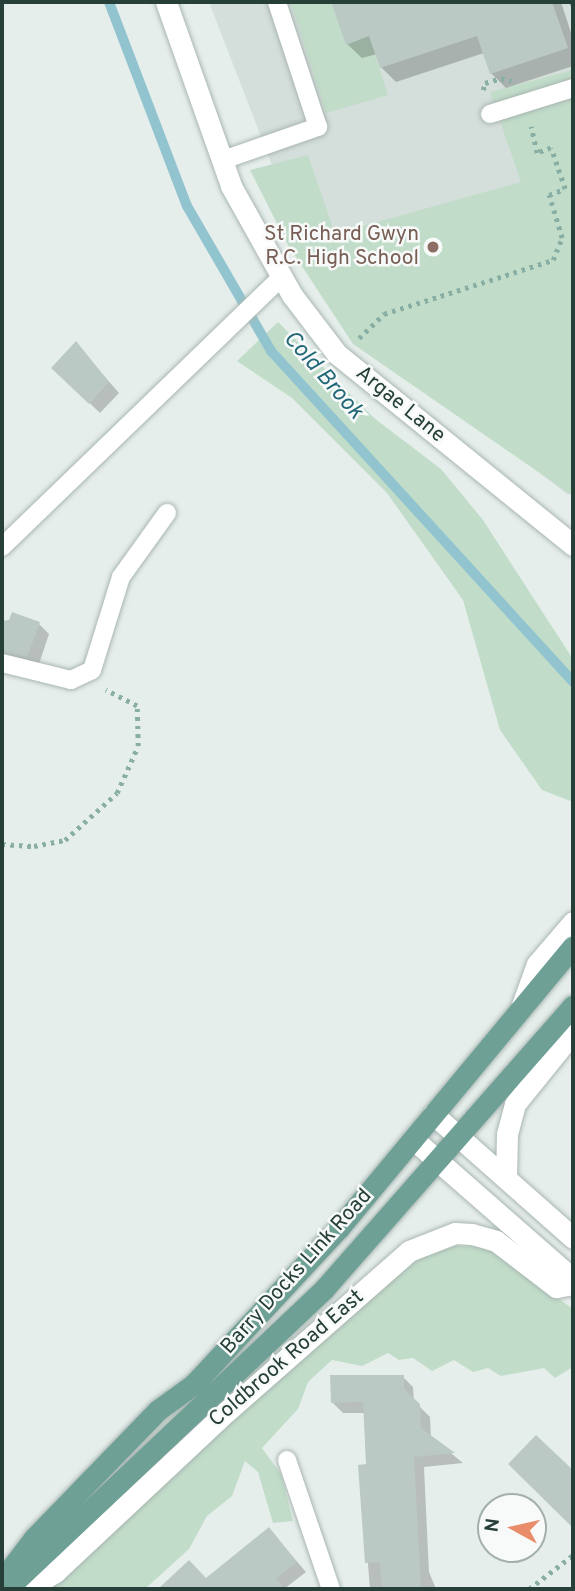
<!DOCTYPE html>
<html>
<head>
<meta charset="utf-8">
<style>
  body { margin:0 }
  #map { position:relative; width:575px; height:1591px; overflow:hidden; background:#e6eeeb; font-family:Overpass,sans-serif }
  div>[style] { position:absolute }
  .built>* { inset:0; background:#d4deda }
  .green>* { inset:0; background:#c1ddc9 }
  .shadow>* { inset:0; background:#0003 }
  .stream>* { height:10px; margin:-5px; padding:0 5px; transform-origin:5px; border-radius:5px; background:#92c4cf }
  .building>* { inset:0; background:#bbc9c4 }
  .path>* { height:4.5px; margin-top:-2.25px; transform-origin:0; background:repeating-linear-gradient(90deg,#89afa4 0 3.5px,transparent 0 8.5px) }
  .roads { filter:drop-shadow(0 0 2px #a9b6b2) drop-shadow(0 0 2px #a9b6b2) }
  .lane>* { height:18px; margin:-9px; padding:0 9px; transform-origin:9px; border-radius:9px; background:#fff }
  .secondary>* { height:21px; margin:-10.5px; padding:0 10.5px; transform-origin:10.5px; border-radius:10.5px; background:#fff }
  .primary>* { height:21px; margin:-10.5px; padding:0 10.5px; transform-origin:10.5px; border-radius:10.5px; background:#6ea095 }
  .dots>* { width:19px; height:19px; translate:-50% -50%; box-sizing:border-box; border:4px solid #f7faf9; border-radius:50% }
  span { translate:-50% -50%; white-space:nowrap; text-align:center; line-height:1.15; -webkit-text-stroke:5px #f7faf9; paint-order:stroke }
  .education-label { font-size:21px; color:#785e54 }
  .right { translate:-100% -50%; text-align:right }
  .street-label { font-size:21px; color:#263f39 }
  .water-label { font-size:23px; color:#236878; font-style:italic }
  .frame { position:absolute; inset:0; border:4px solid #263f39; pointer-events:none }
  .north { position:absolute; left:477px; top:1493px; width:70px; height:70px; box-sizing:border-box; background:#f7faf9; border:2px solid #a3afac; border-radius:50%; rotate:278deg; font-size:19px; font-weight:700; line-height:28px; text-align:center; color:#263f39 }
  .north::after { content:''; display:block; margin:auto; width:24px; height:32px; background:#e98c69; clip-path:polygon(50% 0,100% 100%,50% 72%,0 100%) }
</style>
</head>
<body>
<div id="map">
  <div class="built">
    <div style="clip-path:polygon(209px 2px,573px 2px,573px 491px,568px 495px,398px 362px,292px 217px)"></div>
  </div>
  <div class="green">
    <div style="clip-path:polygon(291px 2px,331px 2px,346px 44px,369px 36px,388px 95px,326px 113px)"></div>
    <div style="clip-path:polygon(573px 70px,573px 496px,353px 344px,288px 245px,250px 170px,308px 155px,335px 234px,521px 182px,490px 92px)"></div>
    <div style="clip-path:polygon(278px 322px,374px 418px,441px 469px,483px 520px,571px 656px,573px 802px,542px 790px,500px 730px,463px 600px,387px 493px,292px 398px,237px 361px)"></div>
    <div style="clip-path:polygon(454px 1246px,487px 1247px,573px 1309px,573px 1367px,555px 1378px,544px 1368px,501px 1376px,488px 1368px,473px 1372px,454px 1360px,432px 1371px,413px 1358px,399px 1360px,388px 1353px,362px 1366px,332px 1360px,308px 1382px,298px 1409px,262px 1448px,281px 1474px,293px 1521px,273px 1523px,258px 1472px,245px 1461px,232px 1496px,207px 1516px,189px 1549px,145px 1589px,47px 1589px,103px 1538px,131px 1505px,410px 1262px)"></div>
  </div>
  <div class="shadow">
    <div style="clip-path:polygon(333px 2px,561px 2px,573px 39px,573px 66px,506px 88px,491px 73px,484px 53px,396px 82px,381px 67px,377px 54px,362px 58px,347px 44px)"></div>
    <div style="clip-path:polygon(76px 344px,119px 393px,100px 413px,53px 368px)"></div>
    <div style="clip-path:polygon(13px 614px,39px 624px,49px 634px,38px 667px,10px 660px,2px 652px)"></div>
    <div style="clip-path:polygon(403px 1377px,413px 1387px,414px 1401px,430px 1417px,431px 1437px,463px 1463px,424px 1467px,429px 1572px,436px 1589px,370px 1589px,360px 1466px,368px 1466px,366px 1413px,343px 1413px,333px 1403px)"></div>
    <div style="clip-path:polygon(269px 1529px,306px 1572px,284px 1589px,168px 1589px,174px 1584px,206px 1581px)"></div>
  </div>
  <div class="stream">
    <div style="left:109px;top:2px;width:218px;rotate:69.1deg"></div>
    <div style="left:187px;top:206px;width:168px;rotate:59.9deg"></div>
    <div style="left:271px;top:351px;width:448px;rotate:47.6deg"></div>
  </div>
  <div class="building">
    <div style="clip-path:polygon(331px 2px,552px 2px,568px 48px,490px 74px,477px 36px,380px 68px,369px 36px,346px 45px)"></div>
    <div style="clip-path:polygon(76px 341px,109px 382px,89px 404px,51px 368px)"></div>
    <div style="clip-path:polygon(12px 612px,40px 622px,27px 657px,2px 652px,2px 621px,9px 620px)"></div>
    <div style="clip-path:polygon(330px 1375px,404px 1375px,404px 1389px,420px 1404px,421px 1428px,455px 1453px,414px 1457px,421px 1589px,382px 1589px,380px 1562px,365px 1563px,358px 1465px,366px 1464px,363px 1402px,331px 1403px)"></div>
    <div style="clip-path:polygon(536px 1435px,573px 1470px,573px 1528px,508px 1464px)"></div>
    <div style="clip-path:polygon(269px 1527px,297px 1562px,276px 1578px,284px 1589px,158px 1589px,189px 1560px,206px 1578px)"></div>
  </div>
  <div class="path">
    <div style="left:572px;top:2px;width:3px;rotate:72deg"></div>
    <div style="left:483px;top:90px;width:7px;rotate:-74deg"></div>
    <div style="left:485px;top:83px;width:17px;rotate:-17deg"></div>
    <div style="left:501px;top:78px;width:11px;rotate:15deg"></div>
    <div style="left:359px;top:338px;width:35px;rotate:-44deg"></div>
    <div style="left:384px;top:314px;width:177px;rotate:-17.7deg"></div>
    <div style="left:553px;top:260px;width:24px;rotate:-68deg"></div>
    <div style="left:562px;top:238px;width:45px;rotate:-106.8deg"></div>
    <div style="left:549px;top:195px;width:17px;rotate:-21deg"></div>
    <div style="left:565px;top:189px;width:43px;rotate:-108.9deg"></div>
    <div style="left:551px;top:148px;width:15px;rotate:160deg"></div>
    <div style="left:537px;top:153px;width:27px;rotate:-103deg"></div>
    <div style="left:2px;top:844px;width:32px;rotate:4deg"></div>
    <div style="left:34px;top:846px;width:32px;rotate:-11deg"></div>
    <div style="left:65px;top:840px;width:70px;rotate:-42.1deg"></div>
    <div style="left:117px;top:793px;width:51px;rotate:-65.9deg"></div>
    <div style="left:138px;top:746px;width:40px;rotate:-91.4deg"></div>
    <div style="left:137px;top:706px;width:35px;rotate:-153deg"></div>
    <div style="left:529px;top:1589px;width:56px;rotate:-37.7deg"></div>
  </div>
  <div class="roads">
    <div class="lane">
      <div style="left:490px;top:114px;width:87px;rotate:-17.4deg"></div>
      <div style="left:223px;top:160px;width:101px;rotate:-19.2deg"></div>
      <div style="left:318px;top:127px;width:132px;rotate:-108.2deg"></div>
      <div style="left:2px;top:547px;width:389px;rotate:-44deg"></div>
      <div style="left:2px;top:663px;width:71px;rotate:13.8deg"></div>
      <div style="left:71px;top:680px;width:23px;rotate:-25deg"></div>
      <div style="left:92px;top:670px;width:97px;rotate:-72.7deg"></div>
      <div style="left:121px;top:577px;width:79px;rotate:-54.3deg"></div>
      <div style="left:287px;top:1460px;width:136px;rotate:71.2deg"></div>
    </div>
    <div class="secondary">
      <div style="left:166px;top:2px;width:195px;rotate:70.5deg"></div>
      <div style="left:231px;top:186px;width:125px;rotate:60.8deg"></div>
      <div style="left:292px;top:295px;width:74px;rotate:52.7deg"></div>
      <div style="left:337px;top:354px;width:304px;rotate:39deg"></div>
      <div style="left:522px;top:1005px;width:44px;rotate:-69.9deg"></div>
      <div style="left:537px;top:964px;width:55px;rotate:-49.4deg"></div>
      <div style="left:433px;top:1114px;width:187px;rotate:41.5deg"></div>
      <div style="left:413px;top:1139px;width:213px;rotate:41.2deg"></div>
      <div style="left:506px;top:1178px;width:44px;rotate:-88.7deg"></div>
      <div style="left:507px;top:1134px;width:31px;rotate:-75deg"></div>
      <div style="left:515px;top:1104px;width:92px;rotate:-51.1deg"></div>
      <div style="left:27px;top:1589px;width:33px;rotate:-31deg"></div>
      <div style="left:55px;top:1572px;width:234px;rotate:-43.1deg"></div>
      <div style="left:226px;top:1412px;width:244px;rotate:-41.3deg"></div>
      <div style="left:409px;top:1251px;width:49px;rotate:-21.4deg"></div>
      <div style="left:455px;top:1233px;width:17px;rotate:3deg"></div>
      <div style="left:472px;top:1234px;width:25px;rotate:16deg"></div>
      <div style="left:496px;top:1241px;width:76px;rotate:37.5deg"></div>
      <div style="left:556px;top:1287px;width:17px;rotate:-10deg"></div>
    </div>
    <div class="primary">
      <div style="left:2px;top:1580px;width:53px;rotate:-52.7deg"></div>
      <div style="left:34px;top:1538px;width:178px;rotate:-45.9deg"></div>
      <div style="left:158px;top:1410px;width:44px;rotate:-35.8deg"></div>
      <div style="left:194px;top:1384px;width:213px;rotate:-47.1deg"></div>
      <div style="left:339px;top:1228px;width:366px;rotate:-50.3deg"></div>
      <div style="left:7px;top:1589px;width:436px;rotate:-43.4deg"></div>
      <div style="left:324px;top:1289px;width:377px;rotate:-48.7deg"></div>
    </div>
  </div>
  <div class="dots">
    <div style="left:433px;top:247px;background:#8d6e63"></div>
  </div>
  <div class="education-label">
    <span class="right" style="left:419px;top:247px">St Richard Gwyn<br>R.C. High School</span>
  </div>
  <div class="street-label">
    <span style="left:400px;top:405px;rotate:39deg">Argae Lane</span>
    <span style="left:297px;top:1272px;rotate:-48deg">Barry Docks Link Road</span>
    <span style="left:287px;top:1359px;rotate:-41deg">Coldbrook Road East</span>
  </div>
  <div class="water-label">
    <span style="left:322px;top:376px;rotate:49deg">Cold Brook</span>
  </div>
  <div class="frame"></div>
  <div class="north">N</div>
</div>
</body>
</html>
